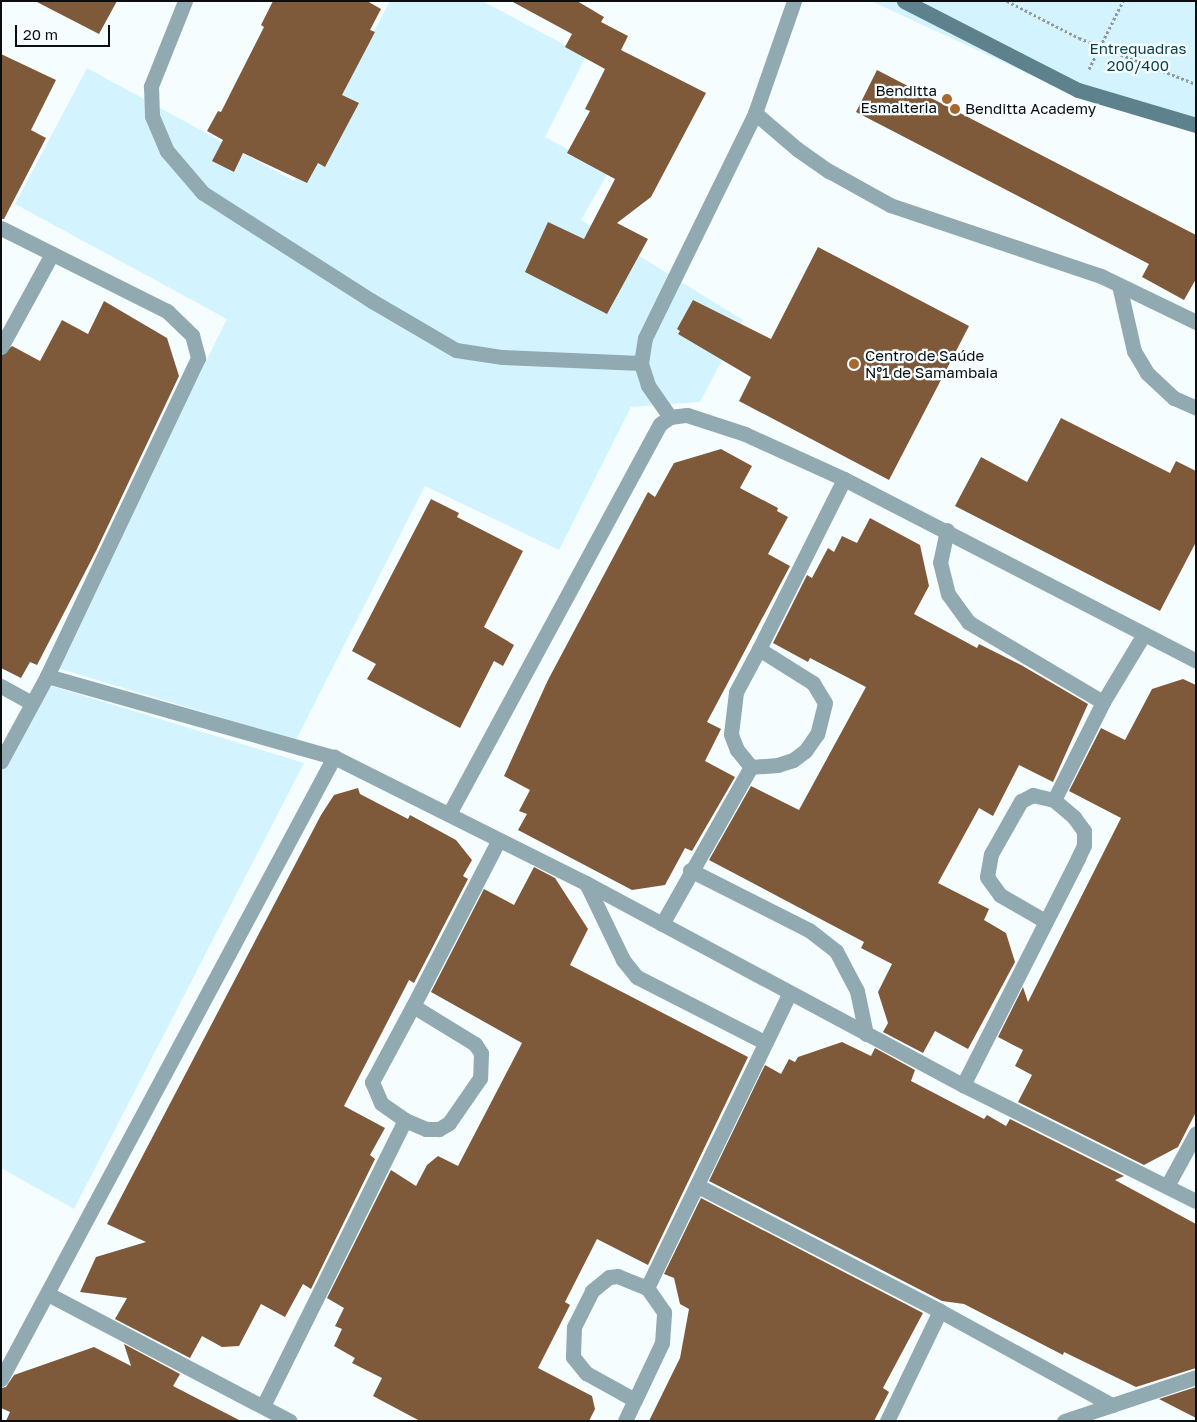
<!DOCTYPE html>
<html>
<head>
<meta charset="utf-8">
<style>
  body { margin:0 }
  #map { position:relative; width:1197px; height:1422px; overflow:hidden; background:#f6fdff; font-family:"Golos Text",sans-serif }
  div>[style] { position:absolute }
  .green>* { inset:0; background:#d3f4ff }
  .building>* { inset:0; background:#7f5a3a }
  .path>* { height:3px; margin-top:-1.5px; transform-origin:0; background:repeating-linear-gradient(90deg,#939899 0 2.5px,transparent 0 5px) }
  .service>* { height:15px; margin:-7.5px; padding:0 7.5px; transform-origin:7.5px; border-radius:7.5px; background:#91aab2 }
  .minor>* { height:15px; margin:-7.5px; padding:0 7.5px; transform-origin:7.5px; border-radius:7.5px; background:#91aab2 }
  .secondary>* { height:15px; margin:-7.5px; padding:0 7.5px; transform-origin:7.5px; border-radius:7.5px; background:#5d828e }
  .dots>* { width:14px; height:14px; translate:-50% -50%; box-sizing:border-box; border:2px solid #f6fdff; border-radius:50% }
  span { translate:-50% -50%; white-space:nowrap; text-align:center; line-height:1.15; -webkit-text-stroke:4.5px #f6fdff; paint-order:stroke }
  .park-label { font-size:15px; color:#083f4d }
  .poi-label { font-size:15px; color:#0b0d0e }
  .right { translate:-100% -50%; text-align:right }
  .left { translate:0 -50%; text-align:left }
  .frame { position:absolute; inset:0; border:2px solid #0b0d0e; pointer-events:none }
  .scale { position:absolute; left:15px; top:25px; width:95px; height:22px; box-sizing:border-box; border:2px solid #0b0d0e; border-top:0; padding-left:6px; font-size:15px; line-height:18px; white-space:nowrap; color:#0b0d0e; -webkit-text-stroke:4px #f6fdff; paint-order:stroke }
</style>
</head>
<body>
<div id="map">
  <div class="green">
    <div style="clip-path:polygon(390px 1px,482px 1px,586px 56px,545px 137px,609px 171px,581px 220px,743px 320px,700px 402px,631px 407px,559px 550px,425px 486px,296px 740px,54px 667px,227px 319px,15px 204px,87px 68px,294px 181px)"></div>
    <div style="clip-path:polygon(871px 1px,1196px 1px,1196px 131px,1076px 96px)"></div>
    <div style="clip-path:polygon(45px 684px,304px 763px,74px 1209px,1px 1168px,1px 771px)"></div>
  </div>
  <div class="building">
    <div style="clip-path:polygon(35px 1px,117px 1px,99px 34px)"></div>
    <div style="clip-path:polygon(273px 1px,367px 1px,381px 9px,370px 30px,375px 32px,342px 95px,359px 103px,325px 167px,318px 163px,307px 183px,243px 153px,234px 172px,212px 161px,223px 140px,207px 131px,218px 111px,221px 112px,264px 27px,261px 25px)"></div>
    <div style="clip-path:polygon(511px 1px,577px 1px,604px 17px,601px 22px,628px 36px,621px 50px,706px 93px,651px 197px,617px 223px,648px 239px,607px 314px,525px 272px,548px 222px,584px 239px,615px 179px,567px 153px,590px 111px,585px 109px,605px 69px,565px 47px,572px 34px)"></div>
    <div style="clip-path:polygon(1px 54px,56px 80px,31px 130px,46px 138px,4px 219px,1px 219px)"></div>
    <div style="clip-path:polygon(877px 70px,1196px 235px,1196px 279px,1184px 300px,1142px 277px,1149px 264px,856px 112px)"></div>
    <div style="clip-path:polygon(818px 247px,969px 326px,889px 480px,739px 401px,751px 377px,678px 334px,680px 331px,677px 329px,693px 300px,771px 339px)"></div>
    <div style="clip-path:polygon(104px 301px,167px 338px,179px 376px,96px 551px,37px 665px,30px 662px,21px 678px,1px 668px,1px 356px,12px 346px,40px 361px,62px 320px,88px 334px)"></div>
    <div style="clip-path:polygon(1061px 418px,1170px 473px,1176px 461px,1196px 471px,1196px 542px,1160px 611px,955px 506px,981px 457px,1027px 482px)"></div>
    <div style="clip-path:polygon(721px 449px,752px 466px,740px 488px,778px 508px,777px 511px,788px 517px,768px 554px,790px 566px,707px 722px,721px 729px,705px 761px,735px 777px,692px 851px,685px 848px,665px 885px,632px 890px,518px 830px,527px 814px,519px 811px,530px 790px,504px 776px,548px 680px,648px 492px,655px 497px,674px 463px)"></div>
    <div style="clip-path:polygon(431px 499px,459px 513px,457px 517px,523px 551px,484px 627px,514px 645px,503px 666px,494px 661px,460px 728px,367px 679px,376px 664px,352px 651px)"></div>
    <div style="clip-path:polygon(870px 518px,920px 545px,929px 586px,914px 614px,977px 648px,979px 644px,1021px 665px,1088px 704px,1053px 782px,1019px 765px,993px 816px,979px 808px,938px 883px,989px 909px,984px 920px,1006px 933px,1015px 962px,968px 1049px,935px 1031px,923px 1053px,883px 1032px,888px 1023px,878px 992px,892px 964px,861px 948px,864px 942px,709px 860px,751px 786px,799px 810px,866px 687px,810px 658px,808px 662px,773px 643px,807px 575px,812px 578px,828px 548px,834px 552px,842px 536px,857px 543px)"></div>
    <div style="clip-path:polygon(1183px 679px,1196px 685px,1196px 1112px,1178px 1147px,1144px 1165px,1018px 1102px,1032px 1075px,1015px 1066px,1023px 1050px,998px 1037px,1023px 987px,1028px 1002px,1121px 818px,1069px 791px,1101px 728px,1125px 740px,1152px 689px)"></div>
    <div style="clip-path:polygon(358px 788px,360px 794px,408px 819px,410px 815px,456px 840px,472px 860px,463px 876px,468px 879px,414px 983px,409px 980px,344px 1106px,385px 1128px,370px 1155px,375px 1159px,311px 1289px,303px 1284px,285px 1317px,261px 1304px,239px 1346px,222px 1347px,202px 1336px,190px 1358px,115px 1319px,127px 1298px,80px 1292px,96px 1257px,146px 1242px,107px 1224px,321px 815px,334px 795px)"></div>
    <div style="clip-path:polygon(534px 867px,555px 878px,588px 929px,570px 965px,748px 1057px,648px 1265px,597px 1239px,565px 1302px,570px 1305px,538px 1368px,592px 1396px,595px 1409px,589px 1421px,420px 1421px,373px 1396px,382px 1378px,352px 1363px,355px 1358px,334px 1346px,342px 1329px,335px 1326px,344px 1308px,327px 1298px,391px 1170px,416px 1186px,427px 1165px,438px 1156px,458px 1166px,522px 1043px,431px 992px,484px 889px,514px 905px)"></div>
    <div style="clip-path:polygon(842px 1042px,871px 1056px,875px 1048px,915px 1070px,911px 1081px,984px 1119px,987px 1115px,1006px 1126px,1010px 1119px,1124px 1176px,1115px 1180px,1196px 1224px,1196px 1368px,1136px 1387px,1064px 1352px,1063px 1355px,964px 1304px,942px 1301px,709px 1181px,765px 1065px,781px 1074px,789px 1059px,795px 1062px,798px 1057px)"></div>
    <div style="clip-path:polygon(701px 1198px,923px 1313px,883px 1388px,889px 1392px,874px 1421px,649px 1421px,680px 1358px,689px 1309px,680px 1304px,674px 1278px,664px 1274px)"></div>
    <div style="clip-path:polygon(124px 1344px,180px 1374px,173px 1386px,241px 1421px,6px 1421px,10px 1412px,1px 1408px,1px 1388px,6px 1387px,14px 1375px,94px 1347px,131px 1366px)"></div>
    <div style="clip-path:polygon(1196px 1387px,1196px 1418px,1159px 1399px)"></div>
  </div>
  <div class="path">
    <div style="left:1007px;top:1px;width:81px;rotate:27.2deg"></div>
    <div style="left:1079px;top:38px;width:126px;rotate:21.5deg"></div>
    <div style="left:1089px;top:69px;width:76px;rotate:-63.4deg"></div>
  </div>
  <div class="service">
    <div style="left:185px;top:1px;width:92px;rotate:111.8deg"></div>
    <div style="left:151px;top:86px;width:30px;rotate:88deg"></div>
    <div style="left:152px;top:116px;width:38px;rotate:67deg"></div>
    <div style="left:167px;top:151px;width:55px;rotate:49.4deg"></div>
    <div style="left:203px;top:193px;width:201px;rotate:32.6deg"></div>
    <div style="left:372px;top:301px;width:97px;rotate:30.3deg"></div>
    <div style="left:456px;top:350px;width:47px;rotate:8.7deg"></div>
    <div style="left:502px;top:357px;width:139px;rotate:2.5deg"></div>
  </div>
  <div class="minor">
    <div style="left:794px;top:1px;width:119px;rotate:109.2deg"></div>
    <div style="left:755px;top:113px;width:55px;rotate:40.6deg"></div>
    <div style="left:797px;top:149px;width:39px;rotate:35deg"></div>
    <div style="left:829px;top:171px;width:70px;rotate:29.1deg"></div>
    <div style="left:890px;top:205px;width:223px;rotate:18.6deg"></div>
    <div style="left:1101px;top:276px;width:106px;rotate:25.8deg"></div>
    <div style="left:1px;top:228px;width:186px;rotate:26.6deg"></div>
    <div style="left:167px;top:311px;width:35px;rotate:44deg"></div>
    <div style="left:192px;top:335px;width:24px;rotate:75deg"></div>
    <div style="left:198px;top:358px;width:352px;rotate:115.4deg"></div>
    <div style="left:47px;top:676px;width:97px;rotate:118.4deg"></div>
    <div style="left:1119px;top:285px;width:68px;rotate:77.2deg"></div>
    <div style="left:1134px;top:351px;width:26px;rotate:59deg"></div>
    <div style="left:1147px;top:373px;width:37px;rotate:43deg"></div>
    <div style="left:1174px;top:398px;width:24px;rotate:24deg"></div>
    <div style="left:1px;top:347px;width:106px;rotate:-61.3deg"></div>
    <div style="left:670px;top:417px;width:39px;rotate:-125deg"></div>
    <div style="left:648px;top:385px;width:23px;rotate:-108deg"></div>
    <div style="left:641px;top:363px;width:25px;rotate:-81deg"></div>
    <div style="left:645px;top:338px;width:250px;rotate:-63.9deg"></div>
    <div style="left:947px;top:530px;width:33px;rotate:102deg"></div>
    <div style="left:940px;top:562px;width:33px;rotate:76deg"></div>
    <div style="left:948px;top:594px;width:34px;rotate:54deg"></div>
    <div style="left:968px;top:622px;width:157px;rotate:30.7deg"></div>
    <div style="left:759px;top:649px;width:64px;rotate:32.2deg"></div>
    <div style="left:813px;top:683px;width:23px;rotate:59deg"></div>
    <div style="left:825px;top:703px;width:32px;rotate:104deg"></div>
    <div style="left:817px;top:734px;width:21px;rotate:125deg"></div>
    <div style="left:805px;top:751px;width:15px;rotate:143deg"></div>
    <div style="left:793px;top:760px;width:16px;rotate:162deg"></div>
    <div style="left:778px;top:765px;width:27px;rotate:176deg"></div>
    <div style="left:751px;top:767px;width:22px;rotate:-129deg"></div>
    <div style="left:737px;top:750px;width:17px;rotate:-111deg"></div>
    <div style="left:731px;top:734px;width:42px;rotate:-83.2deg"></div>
    <div style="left:736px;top:692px;width:49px;rotate:-61.9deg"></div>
    <div style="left:759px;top:649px;width:190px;rotate:-63.4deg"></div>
    <div style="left:47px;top:676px;width:298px;rotate:15.8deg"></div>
    <div style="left:1px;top:686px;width:35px;rotate:29deg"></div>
    <div style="left:1054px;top:800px;width:110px;rotate:-63.4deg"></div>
    <div style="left:1103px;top:702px;width:79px;rotate:-58.9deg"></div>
    <div style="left:449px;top:814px;width:443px;rotate:-61.6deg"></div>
    <div style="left:660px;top:424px;width:12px;rotate:-35deg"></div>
    <div style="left:670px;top:417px;width:17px;rotate:-7deg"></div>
    <div style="left:687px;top:415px;width:61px;rotate:18.1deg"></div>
    <div style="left:745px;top:434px;width:109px;rotate:24.4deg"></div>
    <div style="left:844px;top:479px;width:396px;rotate:27.3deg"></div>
    <div style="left:690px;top:870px;width:133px;rotate:26.8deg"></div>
    <div style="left:809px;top:930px;width:34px;rotate:38deg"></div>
    <div style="left:836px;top:951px;width:45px;rotate:62.3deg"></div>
    <div style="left:857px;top:991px;width:44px;rotate:78.2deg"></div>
    <div style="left:586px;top:883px;width:85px;rotate:64.3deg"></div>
    <div style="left:623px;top:960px;width:22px;rotate:51deg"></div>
    <div style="left:637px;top:977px;width:143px;rotate:27.1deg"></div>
    <div style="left:662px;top:924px;width:180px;rotate:-60.5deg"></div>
    <div style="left:413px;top:1006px;width:73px;rotate:31.5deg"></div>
    <div style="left:475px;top:1044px;width:11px;rotate:56deg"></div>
    <div style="left:481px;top:1053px;width:25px;rotate:92deg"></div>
    <div style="left:480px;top:1078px;width:55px;rotate:124.6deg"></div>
    <div style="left:449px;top:1123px;width:12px;rotate:149deg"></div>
    <div style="left:439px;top:1129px;width:13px;rotate:180deg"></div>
    <div style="left:426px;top:1129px;width:23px;rotate:-157deg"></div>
    <div style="left:405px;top:1120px;width:29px;rotate:-145deg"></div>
    <div style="left:381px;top:1103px;width:23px;rotate:-113deg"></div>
    <div style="left:372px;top:1082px;width:86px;rotate:-61.7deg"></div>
    <div style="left:413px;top:1006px;width:186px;rotate:-62.7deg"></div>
    <div style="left:963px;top:1085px;width:254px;rotate:-63.1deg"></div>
    <div style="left:1078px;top:858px;width:14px;rotate:-65deg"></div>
    <div style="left:1084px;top:845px;width:14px;rotate:-90deg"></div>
    <div style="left:1084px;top:831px;width:17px;rotate:-126deg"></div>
    <div style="left:1074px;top:817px;width:26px;rotate:-140deg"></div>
    <div style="left:1054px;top:800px;width:22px;rotate:-167deg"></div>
    <div style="left:1033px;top:795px;width:13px;rotate:153deg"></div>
    <div style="left:1021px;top:801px;width:61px;rotate:119.5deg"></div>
    <div style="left:991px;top:854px;width:23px;rotate:100deg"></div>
    <div style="left:987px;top:877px;width:22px;rotate:54deg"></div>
    <div style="left:1000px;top:895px;width:52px;rotate:30deg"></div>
    <div style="left:698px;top:1186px;width:272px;rotate:27.3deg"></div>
    <div style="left:940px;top:1311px;width:196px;rotate:28.7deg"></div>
    <div style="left:1167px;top:1186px;width:60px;rotate:-61.3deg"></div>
    <div style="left:647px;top:1288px;width:326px;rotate:-64.2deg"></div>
    <div style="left:48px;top:1294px;width:273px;rotate:27.7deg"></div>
    <div style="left:1px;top:1379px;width:706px;rotate:-61.84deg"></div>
    <div style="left:334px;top:757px;width:282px;rotate:26.6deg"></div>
    <div style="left:586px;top:883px;width:428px;rotate:28.2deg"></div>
    <div style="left:963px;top:1085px;width:260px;rotate:26.5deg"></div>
    <div style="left:263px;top:1406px;width:319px;rotate:-63.6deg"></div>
    <div style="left:625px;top:1421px;width:23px;rotate:-65deg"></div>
    <div style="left:635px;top:1400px;width:63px;rotate:-64.7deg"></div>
    <div style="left:662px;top:1343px;width:31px;rotate:-86deg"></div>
    <div style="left:664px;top:1312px;width:29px;rotate:-125deg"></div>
    <div style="left:647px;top:1288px;width:31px;rotate:-158deg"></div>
    <div style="left:618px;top:1276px;width:9px;rotate:174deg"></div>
    <div style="left:609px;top:1277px;width:22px;rotate:141deg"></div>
    <div style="left:592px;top:1291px;width:40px;rotate:116.6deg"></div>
    <div style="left:574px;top:1327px;width:30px;rotate:92deg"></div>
    <div style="left:573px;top:1357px;width:21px;rotate:51deg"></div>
    <div style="left:586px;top:1373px;width:56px;rotate:28.9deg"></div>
    <div style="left:887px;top:1421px;width:122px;rotate:-64.3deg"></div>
    <div style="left:1064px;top:1421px;width:139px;rotate:-18.4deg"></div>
  </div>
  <div class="secondary">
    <div style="left:904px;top:1px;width:195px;rotate:27.1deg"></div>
    <div style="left:1078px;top:90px;width:123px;rotate:16.5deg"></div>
  </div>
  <div class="dots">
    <div style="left:947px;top:99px;background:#a6682d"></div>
    <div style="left:955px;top:109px;background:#a6682d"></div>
    <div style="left:854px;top:364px;background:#a6682d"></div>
  </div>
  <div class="park-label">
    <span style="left:1138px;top:57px">Entrequadras<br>200/400</span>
  </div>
  <div class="poi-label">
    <span class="right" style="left:937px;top:99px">Benditta<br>Esmalteria</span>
    <span class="left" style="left:965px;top:109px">Benditta Academy</span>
    <span class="left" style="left:865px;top:364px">Centro de Saúde<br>Nº1 de Samambaia</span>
  </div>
  <div class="frame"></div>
  <div class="scale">20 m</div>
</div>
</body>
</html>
